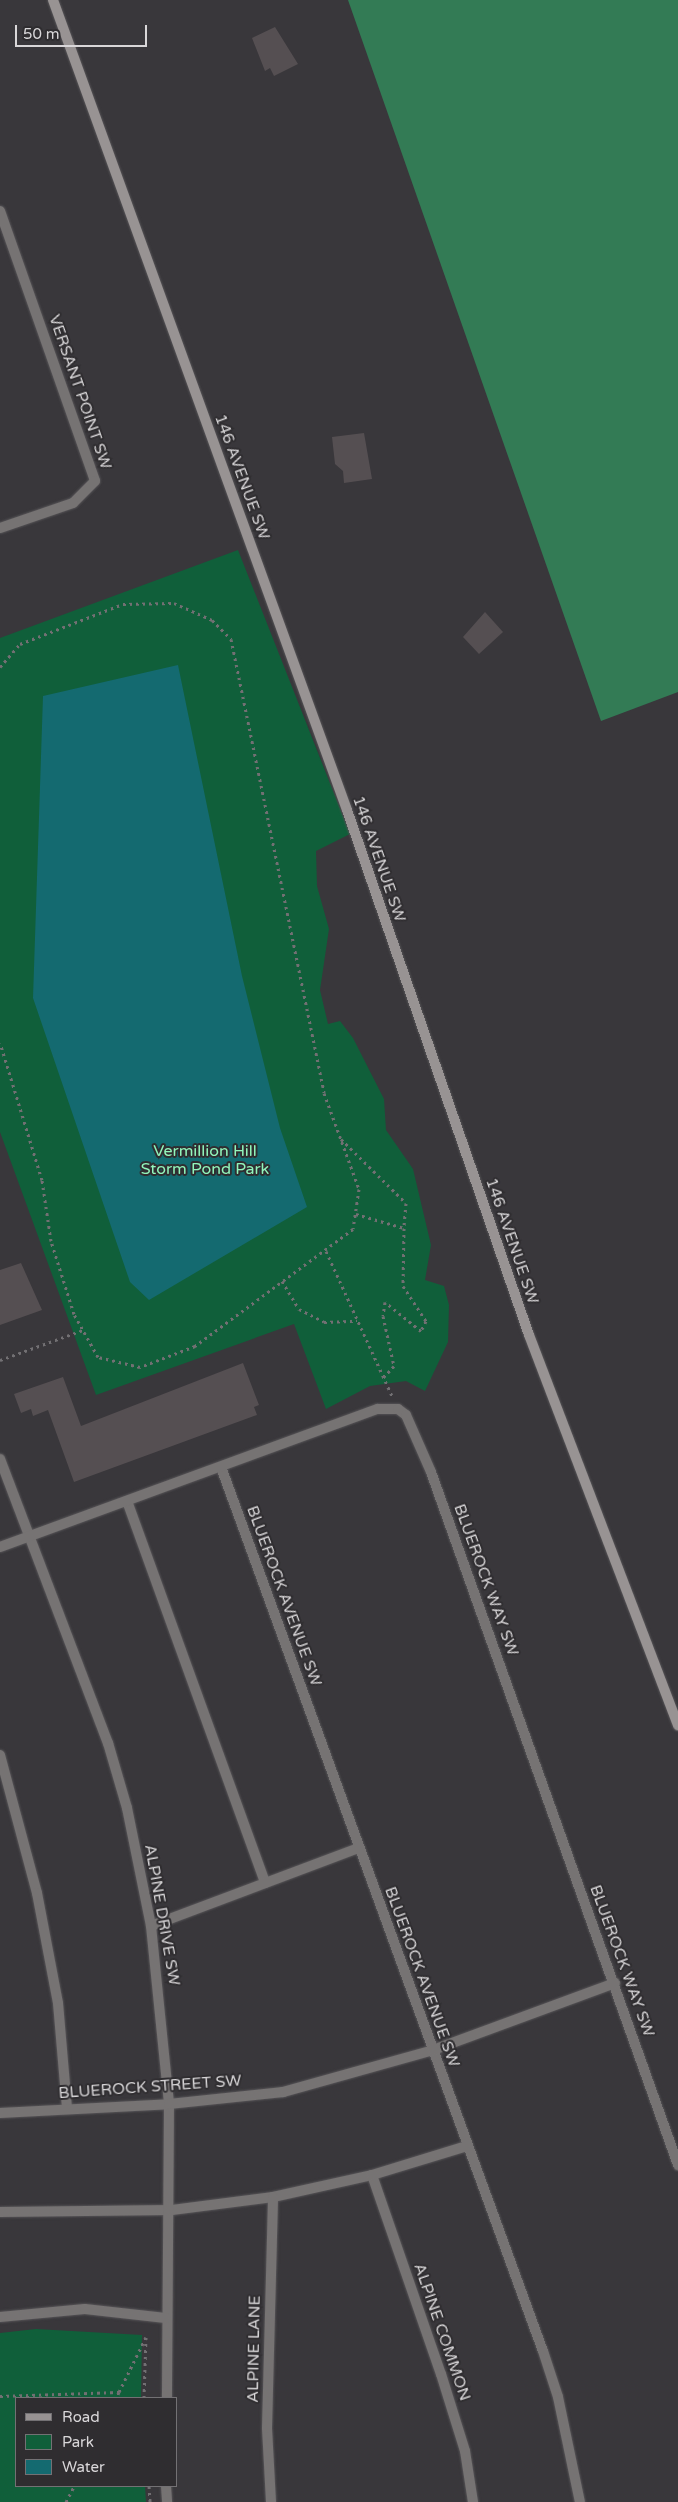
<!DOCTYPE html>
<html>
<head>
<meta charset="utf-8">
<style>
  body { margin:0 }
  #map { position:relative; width:678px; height:2502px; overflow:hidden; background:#39373b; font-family:"Varela Round",sans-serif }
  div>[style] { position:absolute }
  .green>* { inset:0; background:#105f3a }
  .forest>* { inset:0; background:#337b55 }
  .water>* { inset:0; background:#146a70 }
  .building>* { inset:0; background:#554f52 }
  .path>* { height:3px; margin-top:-1.5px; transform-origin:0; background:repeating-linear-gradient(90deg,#727073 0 2.5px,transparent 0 6.5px) }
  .roads { filter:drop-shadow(0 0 1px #565457) drop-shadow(0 0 1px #565457) }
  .lane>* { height:10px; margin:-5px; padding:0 5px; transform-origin:5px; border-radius:5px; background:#767373 }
  .street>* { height:10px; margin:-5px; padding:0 5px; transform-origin:5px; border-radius:5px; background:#767373 }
  .secondary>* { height:10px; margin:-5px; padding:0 5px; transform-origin:5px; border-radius:5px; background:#989393 }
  span { translate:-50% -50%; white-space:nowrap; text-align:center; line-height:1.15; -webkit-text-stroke:4px #2f2d30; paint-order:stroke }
  .street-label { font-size:16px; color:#d9d7d9 }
  .park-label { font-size:16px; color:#92f6bc }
  .legend { position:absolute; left:15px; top:2397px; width:162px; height:90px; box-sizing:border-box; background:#2f2d30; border:1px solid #737174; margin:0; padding:6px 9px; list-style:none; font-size:15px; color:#d9d7d9 }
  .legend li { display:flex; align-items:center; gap:10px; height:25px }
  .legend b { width:25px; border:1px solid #737174 }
  .scale { position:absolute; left:15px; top:25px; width:132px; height:22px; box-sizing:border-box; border:2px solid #d9d7d9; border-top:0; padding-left:6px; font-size:15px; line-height:18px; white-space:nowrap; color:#d9d7d9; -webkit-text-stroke:4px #2f2d30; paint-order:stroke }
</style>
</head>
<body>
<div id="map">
  <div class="green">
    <div style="clip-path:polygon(238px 550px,350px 834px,316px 851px,317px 886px,329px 929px,320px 990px,328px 1024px,340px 1021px,353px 1038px,384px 1099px,386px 1130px,413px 1169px,431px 1245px,425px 1280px,444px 1286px,449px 1305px,448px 1342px,425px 1391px,406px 1381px,370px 1386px,326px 1409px,294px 1324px,96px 1395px,0 1132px,0 638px)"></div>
    <div style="clip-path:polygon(36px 2329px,142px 2335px,141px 2398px,16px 2398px,16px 2486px,145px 2486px,146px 2502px,0 2502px,0 2333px)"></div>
  </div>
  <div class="forest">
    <div style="clip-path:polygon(348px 0,678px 0,678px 692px,601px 721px)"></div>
  </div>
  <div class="water">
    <div style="clip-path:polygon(178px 665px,242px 976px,280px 1128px,307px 1207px,149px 1300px,130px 1282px,33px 998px,43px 696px)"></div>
  </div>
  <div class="building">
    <div style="clip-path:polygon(275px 27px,298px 64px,274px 76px,270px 68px,265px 71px,252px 38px)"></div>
    <div style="clip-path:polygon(364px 433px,372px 479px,344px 483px,343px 471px,335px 464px,332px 437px)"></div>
    <div style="clip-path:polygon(485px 612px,503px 632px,479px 654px,463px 637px)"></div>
    <div style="clip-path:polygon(21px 1263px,42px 1310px,0 1325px,0 1270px)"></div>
    <div style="clip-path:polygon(243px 1363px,259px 1405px,254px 1407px,257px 1415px,74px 1482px,48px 1410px,33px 1416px,31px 1409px,21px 1413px,14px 1394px,63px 1377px,81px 1426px)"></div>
  </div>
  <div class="path">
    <div style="left:0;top:667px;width:30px;rotate:-49deg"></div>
    <div style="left:20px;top:644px;width:110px;rotate:-21.2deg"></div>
    <div style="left:123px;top:604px;width:51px;rotate:-1.1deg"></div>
    <div style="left:174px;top:603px;width:42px;rotate:24.1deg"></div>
    <div style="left:212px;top:620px;width:27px;rotate:45deg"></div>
    <div style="left:231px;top:639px;width:463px;rotate:78.4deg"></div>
    <div style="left:324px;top:1093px;width:102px;rotate:70deg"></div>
    <div style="left:359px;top:1189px;width:40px;rotate:98.5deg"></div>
    <div style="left:353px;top:1229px;width:197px;rotate:143.5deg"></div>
    <div style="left:195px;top:1346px;width:59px;rotate:159.1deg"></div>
    <div style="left:140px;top:1367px;width:43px;rotate:-166.6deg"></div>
    <div style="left:98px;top:1357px;width:49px;rotate:-119.2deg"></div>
    <div style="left:74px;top:1314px;width:77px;rotate:-107.5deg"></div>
    <div style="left:51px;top:1241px;width:62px;rotate:-98.4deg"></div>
    <div style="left:42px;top:1180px;width:143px;rotate:-107deg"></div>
    <div style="left:341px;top:1139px;width:91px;rotate:44.6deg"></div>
    <div style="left:406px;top:1203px;width:25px;rotate:95deg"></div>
    <div style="left:356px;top:1214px;width:50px;rotate:16.3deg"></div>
    <div style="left:404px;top:1228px;width:58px;rotate:91deg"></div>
    <div style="left:403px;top:1286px;width:42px;rotate:56.7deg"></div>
    <div style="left:426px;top:1321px;width:11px;rotate:117deg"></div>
    <div style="left:421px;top:1331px;width:46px;rotate:-141.1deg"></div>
    <div style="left:385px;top:1302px;width:14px;rotate:98deg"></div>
    <div style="left:383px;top:1316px;width:51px;rotate:77.6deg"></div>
    <div style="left:394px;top:1366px;width:16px;rotate:133deg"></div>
    <div style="left:326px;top:1251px;width:159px;rotate:65.5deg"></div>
    <div style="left:282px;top:1281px;width:33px;rotate:59deg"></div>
    <div style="left:299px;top:1309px;width:28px;rotate:27deg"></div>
    <div style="left:324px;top:1322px;width:33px;rotate:-2deg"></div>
    <div style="left:0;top:1360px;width:88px;rotate:-19.9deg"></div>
    <div style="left:119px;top:2392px;width:61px;rotate:-63.9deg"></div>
    <div style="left:146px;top:2337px;width:61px;rotate:91.9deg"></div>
    <div style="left:0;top:2396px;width:119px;rotate:-1.9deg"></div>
    <div style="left:119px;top:2392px;width:7px;rotate:117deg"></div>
    <div style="left:149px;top:2486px;width:16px;rotate:86deg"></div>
    <div style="left:66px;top:2502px;width:18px;rotate:-63deg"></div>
  </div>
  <div class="roads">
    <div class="lane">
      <div style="left:127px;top:1501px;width:406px;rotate:70.1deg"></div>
      <div style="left:0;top:1755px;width:143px;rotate:75deg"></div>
      <div style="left:37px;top:1893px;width:112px;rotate:79.2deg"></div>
      <div style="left:58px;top:2003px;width:105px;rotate:85.1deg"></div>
      <div style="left:151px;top:1926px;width:222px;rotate:-20.6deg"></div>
      <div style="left:372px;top:2175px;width:211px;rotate:70.9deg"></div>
      <div style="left:441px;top:2374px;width:81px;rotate:72.7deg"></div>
      <div style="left:465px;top:2451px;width:52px;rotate:81.1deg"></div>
      <div style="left:0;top:2212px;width:172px;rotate:-0.7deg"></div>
      <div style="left:172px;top:2210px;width:102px;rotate:-7.3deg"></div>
      <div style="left:273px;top:2197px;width:101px;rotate:-12.5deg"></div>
      <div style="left:372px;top:2175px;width:99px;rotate:-17deg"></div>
      <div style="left:271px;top:2502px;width:74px;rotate:-93.1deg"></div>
      <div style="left:267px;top:2428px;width:231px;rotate:-88.5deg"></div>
    </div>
    <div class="street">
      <div style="left:0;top:211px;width:286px;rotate:70.6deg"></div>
      <div style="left:95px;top:481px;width:31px;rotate:135deg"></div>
      <div style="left:73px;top:503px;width:77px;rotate:161.1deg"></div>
      <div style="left:0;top:1459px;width:304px;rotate:69.2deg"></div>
      <div style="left:108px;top:1743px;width:68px;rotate:73.7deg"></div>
      <div style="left:127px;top:1808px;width:120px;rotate:78.5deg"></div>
      <div style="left:151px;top:1926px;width:179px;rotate:84.2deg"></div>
      <div style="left:169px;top:2104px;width:294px;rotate:90.4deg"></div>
      <div style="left:221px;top:1467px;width:941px;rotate:69.99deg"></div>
      <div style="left:543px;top:2351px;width:48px;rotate:71.9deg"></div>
      <div style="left:558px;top:2397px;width:107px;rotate:78.2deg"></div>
      <div style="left:0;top:1547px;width:402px;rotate:-20.1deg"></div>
      <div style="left:378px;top:1409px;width:20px"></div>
      <div style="left:398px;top:1409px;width:10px;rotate:37deg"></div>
      <div style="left:406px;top:1415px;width:62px;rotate:66.3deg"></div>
      <div style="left:431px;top:1472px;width:736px;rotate:70.38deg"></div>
      <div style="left:0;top:2113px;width:169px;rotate:-3deg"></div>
      <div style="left:169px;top:2104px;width:115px;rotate:-6deg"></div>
      <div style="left:283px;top:2092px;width:156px;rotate:-15.6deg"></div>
      <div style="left:433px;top:2050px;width:194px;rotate:-20.2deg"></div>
      <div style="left:0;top:2317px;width:85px;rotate:-5.4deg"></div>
      <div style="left:85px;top:2309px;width:81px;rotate:6.4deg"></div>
      <div style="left:166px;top:2486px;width:16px;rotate:86deg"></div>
    </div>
    <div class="secondary">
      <div style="left:53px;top:0;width:862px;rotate:70.05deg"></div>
      <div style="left:347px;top:810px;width:556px;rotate:70.88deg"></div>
      <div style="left:529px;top:1335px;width:418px;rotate:69.1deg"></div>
    </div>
  </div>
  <div class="street-label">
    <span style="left:80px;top:392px;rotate:71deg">VERSANT POINT SW</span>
    <span style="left:242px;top:477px;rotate:70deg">146 AVENUE SW</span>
    <span style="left:379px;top:859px;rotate:71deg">146 AVENUE SW</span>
    <span style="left:512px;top:1241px;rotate:71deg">146 AVENUE SW</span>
    <span style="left:486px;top:1580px;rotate:70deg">BLUEROCK WAY SW</span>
    <span style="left:284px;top:1596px;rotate:70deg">BLUEROCK AVENUE SW</span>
    <span style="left:162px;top:1915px;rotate:80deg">ALPINE DRIVE SW</span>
    <span style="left:622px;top:1961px;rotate:70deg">BLUEROCK WAY SW</span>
    <span style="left:422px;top:1977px;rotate:70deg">BLUEROCK AVENUE SW</span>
    <span style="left:150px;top:2087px;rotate:-4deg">BLUEROCK STREET SW</span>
    <span style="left:442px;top:2332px;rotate:71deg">ALPINE COMMON</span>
    <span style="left:254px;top:2349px;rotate:-89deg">ALPINE LANE</span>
  </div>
  <div class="park-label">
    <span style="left:205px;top:1160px">Vermillion Hill<br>Storm Pond Park</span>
  </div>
  <ul class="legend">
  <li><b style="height:6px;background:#989393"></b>Road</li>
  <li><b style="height:14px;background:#105f3a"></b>Park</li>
  <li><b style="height:14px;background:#146a70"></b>Water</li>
  </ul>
  <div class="scale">50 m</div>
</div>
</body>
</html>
